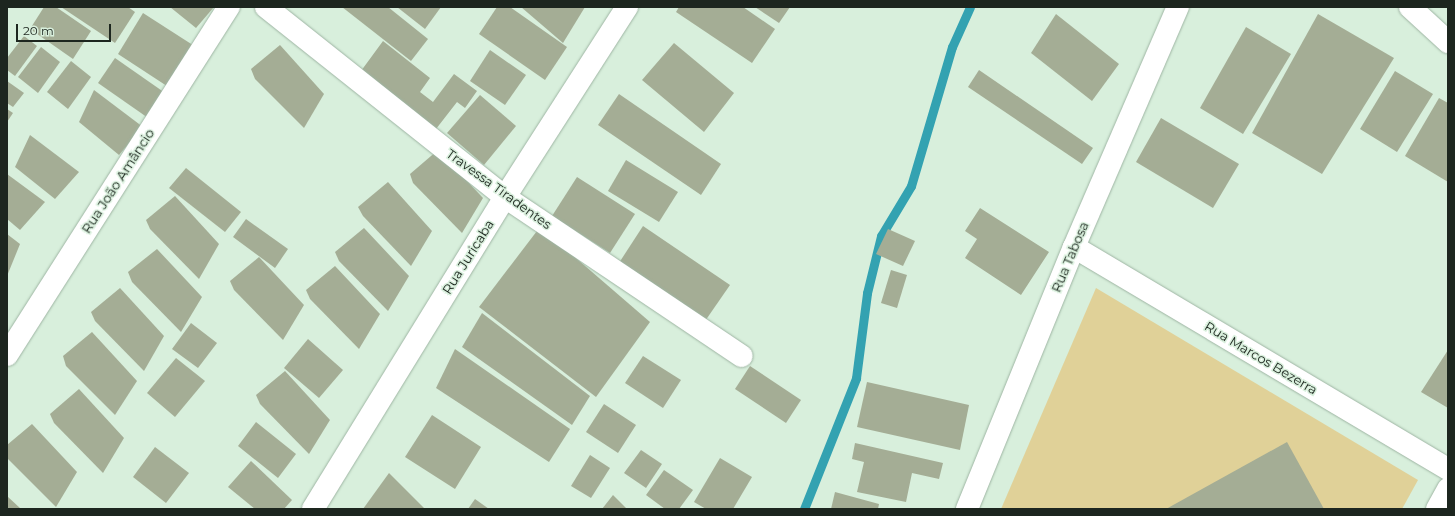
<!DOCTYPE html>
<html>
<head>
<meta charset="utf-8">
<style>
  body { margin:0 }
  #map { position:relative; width:1455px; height:516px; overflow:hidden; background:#d8efdc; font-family:Montserrat,sans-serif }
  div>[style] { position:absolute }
  .green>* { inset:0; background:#e0d198 }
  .stream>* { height:9px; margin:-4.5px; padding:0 4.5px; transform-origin:4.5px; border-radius:4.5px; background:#33a2b1 }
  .building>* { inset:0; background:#a4ad95 }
  .roads { filter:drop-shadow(0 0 1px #9eb5a3) drop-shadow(0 0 1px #9eb5a3) }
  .minor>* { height:22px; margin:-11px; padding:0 11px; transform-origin:11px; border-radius:11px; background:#fff }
  .tertiary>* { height:22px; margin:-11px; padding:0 11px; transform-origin:11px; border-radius:11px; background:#fff }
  span { translate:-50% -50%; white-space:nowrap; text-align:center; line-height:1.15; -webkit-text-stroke:3px #d8efdc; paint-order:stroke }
  .street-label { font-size:13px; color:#1d261f }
  .frame { position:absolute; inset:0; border:8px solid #1d261f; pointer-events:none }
  .scale { position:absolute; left:16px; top:24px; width:95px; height:18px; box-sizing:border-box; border:2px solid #1d261f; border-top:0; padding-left:5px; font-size:12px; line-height:14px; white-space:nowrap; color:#1d261f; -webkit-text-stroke:3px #d8efdc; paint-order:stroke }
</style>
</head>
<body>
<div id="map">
  <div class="green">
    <div style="clip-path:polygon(1096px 288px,1418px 480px,1402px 509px,1001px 509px)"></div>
  </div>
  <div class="stream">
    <div style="left:804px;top:509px;width:141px;rotate:-68.3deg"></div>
    <div style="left:856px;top:378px;width:86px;rotate:-82.6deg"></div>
    <div style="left:867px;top:293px;width:59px;rotate:-76.2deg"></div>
    <div style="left:881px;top:236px;width:58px;rotate:-59deg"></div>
    <div style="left:911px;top:186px;width:145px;rotate:-73.6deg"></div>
    <div style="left:952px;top:47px;width:44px;rotate:-65.8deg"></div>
  </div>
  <div class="building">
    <div style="clip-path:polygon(44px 7px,56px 7px,91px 31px,73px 59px,30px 29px)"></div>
    <div style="clip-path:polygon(61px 7px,128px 7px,135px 12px,115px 43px)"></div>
    <div style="clip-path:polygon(170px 7px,214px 7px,196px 28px)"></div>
    <div style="clip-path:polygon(342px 7px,388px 7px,428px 39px,411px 61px)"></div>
    <div style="clip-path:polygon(397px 7px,441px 7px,425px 29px)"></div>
    <div style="clip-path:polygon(497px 7px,510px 7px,567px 47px,545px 80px,479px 34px)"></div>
    <div style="clip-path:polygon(521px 7px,585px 7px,563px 43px)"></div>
    <div style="clip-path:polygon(679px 7px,743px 7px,775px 29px,752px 63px,676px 12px)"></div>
    <div style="clip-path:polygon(755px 7px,790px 7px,779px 23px)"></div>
    <div style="clip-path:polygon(143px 13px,199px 49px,173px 90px,118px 54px)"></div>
    <div style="clip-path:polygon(1056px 14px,1119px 64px,1092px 101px,1031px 53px)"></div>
    <div style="clip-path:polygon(1318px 14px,1394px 58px,1322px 174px,1252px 133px)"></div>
    <div style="clip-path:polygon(1246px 27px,1291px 54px,1243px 134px,1200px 108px)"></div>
    <div style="clip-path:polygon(24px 36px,37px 46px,15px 76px,7px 70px,7px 58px)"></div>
    <div style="clip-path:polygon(383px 41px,430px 78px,420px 92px,433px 102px,454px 74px,477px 91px,465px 108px,457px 102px,436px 129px,361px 71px)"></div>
    <div style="clip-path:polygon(674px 43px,734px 93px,704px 132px,642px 80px)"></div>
    <div style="clip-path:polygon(280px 45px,324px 94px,304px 128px,255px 79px,251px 69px)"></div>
    <div style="clip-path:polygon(41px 47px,60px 62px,38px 93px,18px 77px)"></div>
    <div style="clip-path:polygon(490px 50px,526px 75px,505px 105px,470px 81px)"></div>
    <div style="clip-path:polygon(115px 58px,168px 95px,151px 120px,98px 83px)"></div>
    <div style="clip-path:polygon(71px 61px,91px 77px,68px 109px,47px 92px)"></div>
    <div style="clip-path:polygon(979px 70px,1093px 148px,1082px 164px,968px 87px)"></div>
    <div style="clip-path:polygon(1395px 71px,1433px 94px,1397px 152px,1360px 129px)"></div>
    <div style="clip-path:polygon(7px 81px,24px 93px,13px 107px,7px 103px)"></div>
    <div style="clip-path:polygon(94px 90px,143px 127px,119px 155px,79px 122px)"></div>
    <div style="clip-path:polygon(619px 94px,721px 164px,701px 195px,598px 125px)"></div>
    <div style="clip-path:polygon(480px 95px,516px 126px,484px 165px,447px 133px)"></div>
    <div style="clip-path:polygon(1439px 98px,1448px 103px,1448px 182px,1405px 156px)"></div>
    <div style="clip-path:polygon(7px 109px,13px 113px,7px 122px)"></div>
    <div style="clip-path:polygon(1161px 118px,1239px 164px,1213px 208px,1136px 162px)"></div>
    <div style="clip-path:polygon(30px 135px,79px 172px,55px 199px,15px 167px)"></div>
    <div style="clip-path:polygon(438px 150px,483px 198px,462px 233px,413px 183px,410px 174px)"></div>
    <div style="clip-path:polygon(626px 160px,678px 192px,659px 222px,608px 191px)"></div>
    <div style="clip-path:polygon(186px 168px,241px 212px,225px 232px,169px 188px)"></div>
    <div style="clip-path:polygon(7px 174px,45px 202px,20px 230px,7px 219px)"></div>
    <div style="clip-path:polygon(577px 177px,635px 214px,610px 253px,552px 216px)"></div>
    <div style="clip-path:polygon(388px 182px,432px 231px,411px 266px,363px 216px,358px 207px)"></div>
    <div style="clip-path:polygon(175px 196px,219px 244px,199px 279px,150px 229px,146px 220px)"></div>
    <div style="clip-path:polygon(980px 208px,1049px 252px,1021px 295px,965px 258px,977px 239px,965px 231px)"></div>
    <div style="clip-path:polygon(246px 219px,288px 249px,275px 268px,233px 237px)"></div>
    <div style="clip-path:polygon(643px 226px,730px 285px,703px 324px,617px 266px)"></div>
    <div style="clip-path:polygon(540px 227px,650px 322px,596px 397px,479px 307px)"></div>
    <div style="clip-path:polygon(364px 228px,409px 276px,388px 311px,339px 261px,335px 252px)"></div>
    <div style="clip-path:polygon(888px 229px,915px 241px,903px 266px,876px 254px)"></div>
    <div style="clip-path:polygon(7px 234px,20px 244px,7px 276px)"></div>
    <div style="clip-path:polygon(157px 249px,202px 297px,181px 332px,132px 282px,128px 272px)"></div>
    <div style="clip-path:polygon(259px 257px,304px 305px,283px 340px,234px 290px,230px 281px)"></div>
    <div style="clip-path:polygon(335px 266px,380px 314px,359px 349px,310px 299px,306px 290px)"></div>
    <div style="clip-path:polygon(891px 270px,907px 275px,897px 308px,881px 303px)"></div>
    <div style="clip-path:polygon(120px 288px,164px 336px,144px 371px,95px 321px,91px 312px)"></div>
    <div style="clip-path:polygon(482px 313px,590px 396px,572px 425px,462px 347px)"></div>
    <div style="clip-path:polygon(191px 323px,217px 343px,198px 368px,172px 349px)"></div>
    <div style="clip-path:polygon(92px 332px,137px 381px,115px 415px,66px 366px,63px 356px)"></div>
    <div style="clip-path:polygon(308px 339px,343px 370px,319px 398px,284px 368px)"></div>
    <div style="clip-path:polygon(455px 349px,570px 429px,549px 462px,436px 388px)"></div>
    <div style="clip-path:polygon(1448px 350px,1448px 408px,1421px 392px)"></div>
    <div style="clip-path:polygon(643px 356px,681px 380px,663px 408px,625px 383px)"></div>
    <div style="clip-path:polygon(176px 358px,205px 381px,175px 417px,147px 393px)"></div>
    <div style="clip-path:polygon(750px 366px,801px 400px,786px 423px,735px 389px)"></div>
    <div style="clip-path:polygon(285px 371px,330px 420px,309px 454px,260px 404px,256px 395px)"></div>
    <div style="clip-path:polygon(867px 382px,969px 405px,960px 450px,857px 427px)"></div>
    <div style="clip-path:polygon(79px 389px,124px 438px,103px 473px,54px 423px,50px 414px)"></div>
    <div style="clip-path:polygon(604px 404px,636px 425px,618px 453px,586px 432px)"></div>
    <div style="clip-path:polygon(432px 415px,481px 447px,455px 489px,405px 457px)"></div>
    <div style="clip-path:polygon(256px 422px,296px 454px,278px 478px,238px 446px)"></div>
    <div style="clip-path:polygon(32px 424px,77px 472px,56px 507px,7px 458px,7px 445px)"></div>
    <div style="clip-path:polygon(1287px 442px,1324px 509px,1166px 509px)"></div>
    <div style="clip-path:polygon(855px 443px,943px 463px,939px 479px,912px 473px,906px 502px,857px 492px,864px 462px,852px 459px)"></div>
    <div style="clip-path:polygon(155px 447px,189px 473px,166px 503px,133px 477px)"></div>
    <div style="clip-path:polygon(641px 450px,662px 464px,646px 488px,624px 473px)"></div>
    <div style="clip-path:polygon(590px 455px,610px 468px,591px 498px,571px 486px)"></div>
    <div style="clip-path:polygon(720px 458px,752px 477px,733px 509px,706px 509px,694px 502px)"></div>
    <div style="clip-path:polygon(251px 461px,292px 500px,284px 509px,255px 509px,228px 487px)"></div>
    <div style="clip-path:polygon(664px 470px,693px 490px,679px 509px,665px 509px,646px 495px)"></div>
    <div style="clip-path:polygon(389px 473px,425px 509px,363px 509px)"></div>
    <div style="clip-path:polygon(835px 492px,879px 504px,878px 509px,831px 509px)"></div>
    <div style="clip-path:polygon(613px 495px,627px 509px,602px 509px)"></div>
    <div style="clip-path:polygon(7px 496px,21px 509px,7px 509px)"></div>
    <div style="clip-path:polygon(475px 499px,489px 509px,468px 509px)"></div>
  </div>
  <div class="roads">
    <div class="minor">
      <div style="left:266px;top:7px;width:305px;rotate:38.5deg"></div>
      <div style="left:505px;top:197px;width:285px;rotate:33.9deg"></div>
      <div style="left:1074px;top:247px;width:435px;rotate:30.7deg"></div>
      <div style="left:7px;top:355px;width:413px;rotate:-57.5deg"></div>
      <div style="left:313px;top:509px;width:366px;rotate:-58.4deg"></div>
      <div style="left:505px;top:197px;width:226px;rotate:-57.3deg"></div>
      <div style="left:967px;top:509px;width:283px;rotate:-67.8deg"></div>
      <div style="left:1074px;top:247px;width:262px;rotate:-66.6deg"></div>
      <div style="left:1437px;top:509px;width:23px;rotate:-61deg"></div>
    </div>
    <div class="tertiary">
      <div style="left:1410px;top:7px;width:52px;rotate:42.6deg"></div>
    </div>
  </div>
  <div class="street-label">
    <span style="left:118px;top:181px;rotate:-57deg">Rua João Amâncio</span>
    <span style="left:499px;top:189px;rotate:36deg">Travessa Tiradentes</span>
    <span style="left:468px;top:257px;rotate:-58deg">Rua Juricaba</span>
    <span style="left:1070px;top:257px;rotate:-67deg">Rua Tabosa</span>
    <span style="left:1261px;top:358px;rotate:31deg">Rua Marcos Bezerra</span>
  </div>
  <div class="frame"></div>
  <div class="scale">20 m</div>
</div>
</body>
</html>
